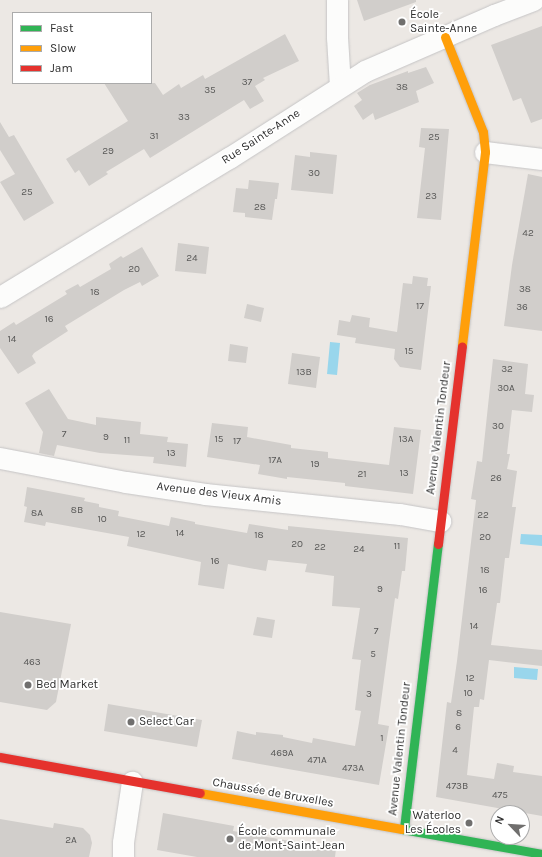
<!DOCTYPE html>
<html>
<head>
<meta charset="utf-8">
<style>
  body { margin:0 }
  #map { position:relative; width:542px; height:857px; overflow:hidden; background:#ece8e4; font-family:Karla,sans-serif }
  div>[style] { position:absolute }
  .water>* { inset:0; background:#99d6ec }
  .building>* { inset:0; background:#d1cecb }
  .roads { filter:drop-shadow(0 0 1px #c5c4c5) drop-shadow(0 0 1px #c5c4c5) }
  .street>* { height:21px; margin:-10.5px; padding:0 10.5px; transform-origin:10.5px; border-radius:10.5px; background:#fcfcfb }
  .fast>* { height:9px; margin:-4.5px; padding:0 4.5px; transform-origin:4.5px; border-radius:4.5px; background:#30b455 }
  .slow>* { height:9px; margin:-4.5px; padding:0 4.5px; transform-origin:4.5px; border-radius:4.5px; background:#ff9f0a }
  .jam>* { height:9px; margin:-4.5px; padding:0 4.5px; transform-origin:4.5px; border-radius:4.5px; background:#e5322d }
  .dots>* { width:11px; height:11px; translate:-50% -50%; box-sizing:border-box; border:2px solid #fff; border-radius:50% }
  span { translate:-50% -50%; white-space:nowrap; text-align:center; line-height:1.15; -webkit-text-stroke:3.5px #fff; paint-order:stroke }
  .number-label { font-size:10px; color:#585857 }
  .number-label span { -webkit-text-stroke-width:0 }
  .poi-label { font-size:12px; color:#2e2e2e }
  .left { translate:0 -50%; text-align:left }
  .right { translate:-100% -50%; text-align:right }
  .street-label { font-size:12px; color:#2e2e2e }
  .legend { position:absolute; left:12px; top:12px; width:140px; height:72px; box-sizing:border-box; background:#fff; border:1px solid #ababab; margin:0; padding:5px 7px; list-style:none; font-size:12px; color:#2e2e2e }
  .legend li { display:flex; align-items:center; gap:8px; height:20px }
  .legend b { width:20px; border:1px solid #ababab }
  .north { position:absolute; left:490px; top:805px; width:40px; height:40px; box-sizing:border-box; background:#fff; border:1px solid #ababab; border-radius:50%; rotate:295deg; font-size:11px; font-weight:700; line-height:16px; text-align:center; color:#2e2e2e }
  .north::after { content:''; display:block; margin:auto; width:14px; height:18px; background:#706f6e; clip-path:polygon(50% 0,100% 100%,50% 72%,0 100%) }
</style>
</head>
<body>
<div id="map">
  <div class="water">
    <div style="clip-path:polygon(330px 342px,340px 343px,337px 375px,327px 374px)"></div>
    <div style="clip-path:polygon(521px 534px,542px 535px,542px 546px,520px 544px)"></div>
    <div style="clip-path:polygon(514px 667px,538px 669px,537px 680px,514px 678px)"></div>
  </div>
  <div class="building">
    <div style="clip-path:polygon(357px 0,416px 0,416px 2px,364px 21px)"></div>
    <div style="clip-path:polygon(542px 26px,542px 119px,531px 123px,521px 98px,513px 101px,491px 45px)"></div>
    <div style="clip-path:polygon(285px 34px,299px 61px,263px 78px,265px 80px,255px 86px,264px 101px,250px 109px,244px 100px,150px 158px,144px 149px,106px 172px,108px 174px,89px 186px,79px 170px,75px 173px,66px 159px,128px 121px,104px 83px,155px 83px,163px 95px,179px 84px,181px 88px,203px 75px,205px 79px)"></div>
    <div style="clip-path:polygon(426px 67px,434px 83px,416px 91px,419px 102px,375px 120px,373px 113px,363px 120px,354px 106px,362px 100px,357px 93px,370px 85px,408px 71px,408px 73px)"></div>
    <div style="clip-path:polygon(0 122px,9px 137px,14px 135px,54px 203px,24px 221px,0 182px,15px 174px,0 150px)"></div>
    <div style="clip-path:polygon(421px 128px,449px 129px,441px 220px,417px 218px,425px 148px,419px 147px)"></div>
    <div style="clip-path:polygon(310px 152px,337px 155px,333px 194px,291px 190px,295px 155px,310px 157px)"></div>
    <div style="clip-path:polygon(528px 174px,542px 177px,542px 331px,504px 326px,512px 265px)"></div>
    <div style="clip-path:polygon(249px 180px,279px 183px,277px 199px,275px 199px,272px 220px,245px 217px,245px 213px,233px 212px,236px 188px,248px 189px)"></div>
    <div style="clip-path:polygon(178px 243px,209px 247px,206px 274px,175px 271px)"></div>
    <div style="clip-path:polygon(142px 247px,159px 276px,142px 286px,140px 282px,124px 290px,65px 326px,68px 331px,34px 353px,32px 356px,36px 363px,18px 374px,0 348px,0 331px,14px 322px,16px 325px,67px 294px,65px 291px,78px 284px,80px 287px,111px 269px,109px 264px,121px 256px,123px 258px)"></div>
    <div style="clip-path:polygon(413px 276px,428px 278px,427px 286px,431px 286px,421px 370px,400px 367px,394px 359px,395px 349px,355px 343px,356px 338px,337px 335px,339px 320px,350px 322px,352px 315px,370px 318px,369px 327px,397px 332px,403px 283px,412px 284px)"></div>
    <div style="clip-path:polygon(247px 304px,264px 308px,261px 322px,244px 318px)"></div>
    <div style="clip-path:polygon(230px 344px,248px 347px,246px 363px,228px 361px)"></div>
    <div style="clip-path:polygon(292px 353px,320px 357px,316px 388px,288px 384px)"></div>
    <div style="clip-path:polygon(493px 359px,528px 364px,525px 394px,534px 395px,532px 412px,512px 410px,507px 454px,510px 454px,507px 469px,517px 471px,512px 507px,516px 507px,509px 558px,505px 558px,500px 603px,497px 603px,491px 645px,542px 650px,542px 666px,489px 660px,484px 700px,480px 699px,479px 707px,474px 707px,467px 775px,494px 779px,497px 763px,514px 766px,513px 772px,542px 776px,542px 816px,436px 797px,447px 702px,451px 703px,457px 661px,476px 500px,471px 499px,477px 461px,482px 462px)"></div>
    <div style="clip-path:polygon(49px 389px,68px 419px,96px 425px,96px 417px,141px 422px,140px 434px,168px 437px,167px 442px,188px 444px,186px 467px,153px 463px,154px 457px,100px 453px,57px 445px,54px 456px,39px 453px,43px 432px,25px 403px)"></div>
    <div style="clip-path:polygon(212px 423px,248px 427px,247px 437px,291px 445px,291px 448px,328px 452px,328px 458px,389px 465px,394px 427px,421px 430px,413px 494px,345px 486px,345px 483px,287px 477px,287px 479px,258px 474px,260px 465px,207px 457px)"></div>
    <div style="clip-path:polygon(27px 487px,85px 498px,84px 501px,99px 504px,99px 507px,119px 511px,118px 516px,169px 526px,171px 517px,195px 522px,195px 524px,247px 533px,249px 524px,288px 530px,288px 526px,408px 538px,405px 571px,402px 571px,398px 599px,395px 598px,378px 724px,389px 726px,379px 785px,232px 759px,237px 731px,256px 735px,256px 732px,283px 735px,283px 737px,312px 743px,313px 738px,355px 746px,361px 711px,355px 710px,361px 660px,352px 659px,360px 608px,332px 606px,334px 576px,305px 572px,307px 564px,268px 560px,266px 571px,228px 564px,224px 589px,198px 585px,201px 562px,127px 546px,129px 537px,46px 522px,45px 526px,24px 522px,27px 507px,24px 506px)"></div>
    <div style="clip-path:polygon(0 612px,71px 624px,56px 702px,47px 710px,0 702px)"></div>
    <div style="clip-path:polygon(257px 617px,275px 620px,272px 638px,253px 635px)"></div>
    <div style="clip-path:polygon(108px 704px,202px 720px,197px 747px,104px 731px)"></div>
    <div style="clip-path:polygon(163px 813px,234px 826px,233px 831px,336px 849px,335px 857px,197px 857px,157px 850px)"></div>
    <div style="clip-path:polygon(0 819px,53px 828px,54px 823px,83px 828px,90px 835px,92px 843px,89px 857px,0 857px)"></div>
  </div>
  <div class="roads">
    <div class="street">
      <div style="left:337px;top:0;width:37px;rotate:90deg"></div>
      <div style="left:337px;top:37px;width:49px;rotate:86.5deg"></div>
      <div style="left:485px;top:152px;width:57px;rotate:7deg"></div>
      <div style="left:0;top:297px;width:268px;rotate:-31.3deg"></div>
      <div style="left:229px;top:158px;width:161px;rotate:-32.6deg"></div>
      <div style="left:365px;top:71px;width:141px;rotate:-23.5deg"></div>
      <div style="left:494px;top:15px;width:42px;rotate:-21deg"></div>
      <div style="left:0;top:458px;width:128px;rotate:10.8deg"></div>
      <div style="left:126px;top:482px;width:80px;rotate:8.6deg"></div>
      <div style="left:205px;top:494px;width:196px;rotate:5.9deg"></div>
      <div style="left:400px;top:514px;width:41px;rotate:9.9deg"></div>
      <div style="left:123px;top:857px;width:15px;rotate:-90deg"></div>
      <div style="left:123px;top:842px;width:61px;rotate:-81.5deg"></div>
    </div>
    <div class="fast">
      <div style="left:404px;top:828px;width:286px;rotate:-83.2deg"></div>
      <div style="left:402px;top:829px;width:142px;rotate:10.1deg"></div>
    </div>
    <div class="slow">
      <div style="left:445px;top:37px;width:102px;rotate:68.2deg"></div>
      <div style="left:483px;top:132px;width:20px;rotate:84deg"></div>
      <div style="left:485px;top:152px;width:195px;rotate:96.8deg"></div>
      <div style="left:200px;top:793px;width:205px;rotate:10.1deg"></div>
    </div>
    <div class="jam">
      <div style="left:438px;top:544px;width:199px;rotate:-83.1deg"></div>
      <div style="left:0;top:757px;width:203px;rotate:10.2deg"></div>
    </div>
  </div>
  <div class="dots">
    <div style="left:402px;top:22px;background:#706f6e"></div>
    <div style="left:28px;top:685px;background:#706f6e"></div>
    <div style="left:131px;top:722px;background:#706f6e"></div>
    <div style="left:469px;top:823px;background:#706f6e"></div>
    <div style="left:230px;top:839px;background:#706f6e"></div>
  </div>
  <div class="number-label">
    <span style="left:247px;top:83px">37</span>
    <span style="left:402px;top:88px">38</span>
    <span style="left:210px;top:91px">35</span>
    <span style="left:184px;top:118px">33</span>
    <span style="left:154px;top:137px">31</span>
    <span style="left:434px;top:138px">25</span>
    <span style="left:108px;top:152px">29</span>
    <span style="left:314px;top:174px">30</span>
    <span style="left:27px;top:193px">25</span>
    <span style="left:431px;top:197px">23</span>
    <span style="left:260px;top:208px">28</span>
    <span style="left:528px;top:234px">42</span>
    <span style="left:192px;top:259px">24</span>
    <span style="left:134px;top:270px">20</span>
    <span style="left:525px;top:290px">38</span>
    <span style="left:95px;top:293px">18</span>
    <span style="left:420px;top:307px">17</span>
    <span style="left:522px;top:308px">36</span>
    <span style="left:49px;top:320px">16</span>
    <span style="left:12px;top:340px">14</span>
    <span style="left:409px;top:352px">15</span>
    <span style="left:507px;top:370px">32</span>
    <span style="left:304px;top:373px">13B</span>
    <span style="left:506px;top:389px">30A</span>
    <span style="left:498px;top:427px">30</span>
    <span style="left:64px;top:435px">7</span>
    <span style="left:106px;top:438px">9</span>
    <span style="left:219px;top:440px">15</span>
    <span style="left:406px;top:440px">13A</span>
    <span style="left:127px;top:441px">11</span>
    <span style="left:237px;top:442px">17</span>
    <span style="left:171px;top:454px">13</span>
    <span style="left:275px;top:461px">17A</span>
    <span style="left:315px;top:465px">19</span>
    <span style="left:404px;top:474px">13</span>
    <span style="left:362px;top:475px">21</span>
    <span style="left:496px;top:479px">26</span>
    <span style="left:77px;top:511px">8B</span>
    <span style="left:37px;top:514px">8A</span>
    <span style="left:483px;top:516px">22</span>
    <span style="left:102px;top:520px">10</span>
    <span style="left:180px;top:534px">14</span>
    <span style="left:141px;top:535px">12</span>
    <span style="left:259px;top:536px">18</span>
    <span style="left:485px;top:538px">20</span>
    <span style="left:297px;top:545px">20</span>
    <span style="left:397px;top:547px">11</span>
    <span style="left:320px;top:548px">22</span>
    <span style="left:359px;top:550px">24</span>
    <span style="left:215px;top:562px">16</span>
    <span style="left:485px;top:571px">18</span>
    <span style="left:380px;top:590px">9</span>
    <span style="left:483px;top:591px">16</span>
    <span style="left:474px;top:627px">14</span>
    <span style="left:376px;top:632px">7</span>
    <span style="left:373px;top:655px">5</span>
    <span style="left:32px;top:663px">463</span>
    <span style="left:470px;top:679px">12</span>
    <span style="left:468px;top:694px">10</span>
    <span style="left:369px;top:695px">3</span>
    <span style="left:459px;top:714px">8</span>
    <span style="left:458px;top:728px">6</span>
    <span style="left:382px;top:739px">1</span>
    <span style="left:455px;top:751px">4</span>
    <span style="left:282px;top:754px">469A</span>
    <span style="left:317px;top:761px">471A</span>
    <span style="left:353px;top:769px">473A</span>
    <span style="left:457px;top:787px">473B</span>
    <span style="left:500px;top:796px">475</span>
    <span style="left:71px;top:841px">2A</span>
  </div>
  <div class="poi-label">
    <span class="left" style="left:410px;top:22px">École<br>Sainte-Anne</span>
    <span class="left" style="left:36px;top:685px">Bed Market</span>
    <span class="left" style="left:139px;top:722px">Select Car</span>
    <span class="right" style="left:461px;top:823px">Waterloo<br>Les Écoles</span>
    <span class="left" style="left:238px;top:839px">École communale<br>de Mont-Saint-Jean</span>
  </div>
  <div class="street-label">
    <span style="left:261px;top:137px;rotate:-33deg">Rue Sainte-Anne</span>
    <span style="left:439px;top:428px;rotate:-83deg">Avenue Valentin Tondeur</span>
    <span style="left:219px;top:494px;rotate:7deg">Avenue des Vieux Amis</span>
    <span style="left:400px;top:749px;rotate:-84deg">Avenue Valentin Tondeur</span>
    <span style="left:273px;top:793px;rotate:10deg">Chaussée de Bruxelles</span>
  </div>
  <ul class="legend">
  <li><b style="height:5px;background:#30b455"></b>Fast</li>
  <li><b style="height:5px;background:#ff9f0a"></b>Slow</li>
  <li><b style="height:5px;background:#e5322d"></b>Jam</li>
  </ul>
  <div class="north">N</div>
</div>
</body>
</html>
